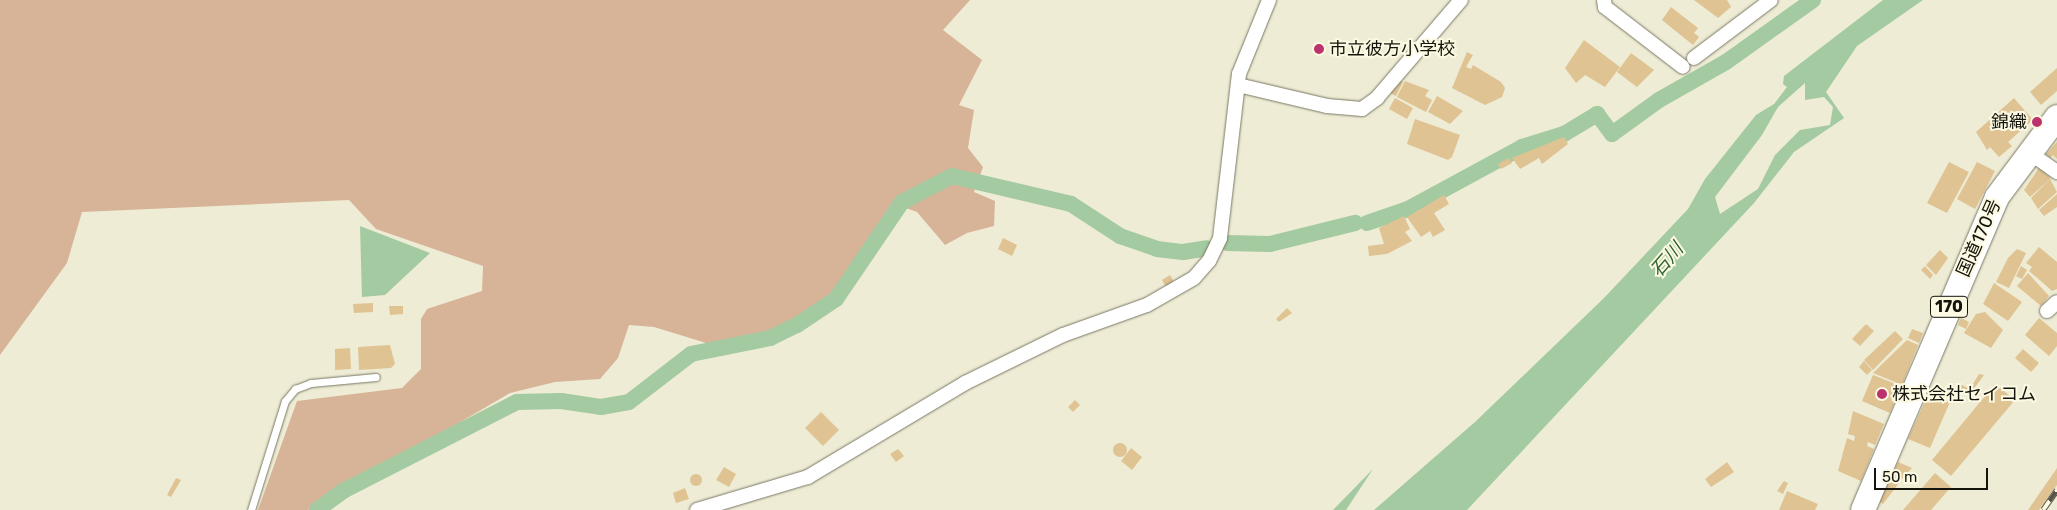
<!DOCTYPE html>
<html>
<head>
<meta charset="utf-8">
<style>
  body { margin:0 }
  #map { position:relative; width:2057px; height:510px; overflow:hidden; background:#eeecd5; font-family:Rubik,"Noto Sans JP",sans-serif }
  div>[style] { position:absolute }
  .green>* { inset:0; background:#d7b497 }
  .water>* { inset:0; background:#a3caa0 }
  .canal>* { height:16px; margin:-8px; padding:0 8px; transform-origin:8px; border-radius:8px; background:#a3caa0 }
  .building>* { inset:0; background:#dfc393 }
  .round { border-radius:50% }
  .roads { filter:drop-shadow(0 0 1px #7a7763) drop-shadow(0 0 1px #7a7763) }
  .lane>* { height:7px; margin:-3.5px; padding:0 3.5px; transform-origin:3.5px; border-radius:3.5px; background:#fff }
  .street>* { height:14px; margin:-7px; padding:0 7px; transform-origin:7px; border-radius:7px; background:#fff }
  .highway>* { height:24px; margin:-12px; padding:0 12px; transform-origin:12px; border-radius:12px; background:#fff }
  .rail>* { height:5.5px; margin-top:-2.75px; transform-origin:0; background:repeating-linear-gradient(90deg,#fcf9e2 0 11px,#575549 0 22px); box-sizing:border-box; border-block:1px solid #575549 }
  .dots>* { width:14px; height:14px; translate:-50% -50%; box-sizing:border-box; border:2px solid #fcf9e2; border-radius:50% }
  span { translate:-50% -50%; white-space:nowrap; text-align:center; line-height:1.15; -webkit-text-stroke:4px #fcf9e2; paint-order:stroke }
  .shield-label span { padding:1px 4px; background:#fcf9e2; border:1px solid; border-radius:4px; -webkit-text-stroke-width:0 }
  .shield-label { font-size:16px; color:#15140c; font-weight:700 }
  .poi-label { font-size:18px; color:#15140c }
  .left { translate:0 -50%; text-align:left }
  .right { translate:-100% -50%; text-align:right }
  .street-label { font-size:18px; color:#15140c }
  .water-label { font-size:19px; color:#31652e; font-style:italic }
  .scale { position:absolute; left:1874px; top:468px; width:114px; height:22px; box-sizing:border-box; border:2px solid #15140c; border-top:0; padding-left:6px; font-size:15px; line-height:18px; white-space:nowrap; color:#15140c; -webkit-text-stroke:4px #fcf9e2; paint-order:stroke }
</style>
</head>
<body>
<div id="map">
  <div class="green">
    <div style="clip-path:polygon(0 0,970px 0,943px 30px,982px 60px,959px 105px,974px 110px,968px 148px,983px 167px,974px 192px,995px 201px,994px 226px,967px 233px,945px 245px,917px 212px,892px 203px,830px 296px,792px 323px,761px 336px,716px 346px,654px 327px,629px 325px,618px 358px,600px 379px,555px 382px,510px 393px,428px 441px,340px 486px,308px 510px,258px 510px,297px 401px,402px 388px,421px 369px,421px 319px,427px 309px,482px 291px,483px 266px,376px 229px,349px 200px,82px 212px,67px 263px,0 355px)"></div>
  </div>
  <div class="water">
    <div style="clip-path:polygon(evenodd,1883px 0,1923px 0,1857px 46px,1826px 92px,1844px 118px,1794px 152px,1754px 203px,1467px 510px,1374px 510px,1475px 422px,1604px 298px,1688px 209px,1705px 179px,1756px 115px,1774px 104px,1787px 87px,1783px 84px,1784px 76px,1883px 0,1805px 83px,1805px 100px,1824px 97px,1833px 107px,1830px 125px,1800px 130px,1775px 155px,1758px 189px,1720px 214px,1715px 197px,1762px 135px,1778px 107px,1805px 83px)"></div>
    <div style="clip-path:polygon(360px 226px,430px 253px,385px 295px,362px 297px)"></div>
    <div style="clip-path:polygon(1373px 469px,1346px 510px,1333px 510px)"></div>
  </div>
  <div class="canal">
    <div style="left:1367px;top:223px;width:43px;rotate:-18.9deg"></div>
    <div style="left:1408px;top:209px;width:130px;rotate:-28.5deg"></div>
    <div style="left:1522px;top:147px;width:44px;rotate:-17.2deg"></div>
    <div style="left:1564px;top:134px;width:39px;rotate:-31deg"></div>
    <div style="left:1597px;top:114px;width:25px;rotate:53deg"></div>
    <div style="left:1612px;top:134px;width:58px;rotate:-35.9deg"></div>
    <div style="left:1659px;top:100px;width:77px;rotate:-29.6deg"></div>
    <div style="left:1726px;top:62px;width:107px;rotate:-35.5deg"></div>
    <div style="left:1227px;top:243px;width:43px;rotate:1.3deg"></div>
    <div style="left:1270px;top:244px;width:88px;rotate:-13.9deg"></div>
    <div style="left:317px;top:510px;width:34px;rotate:-36deg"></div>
    <div style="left:345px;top:490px;width:193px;rotate:-27.1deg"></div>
    <div style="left:517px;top:402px;width:44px;rotate:-1.3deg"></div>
    <div style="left:561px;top:401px;width:40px;rotate:8.5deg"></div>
    <div style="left:601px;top:407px;width:28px;rotate:-10deg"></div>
    <div style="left:629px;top:402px;width:78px;rotate:-37.7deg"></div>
    <div style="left:691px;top:354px;width:81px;rotate:-11.4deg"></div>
    <div style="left:770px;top:338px;width:30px;rotate:-26deg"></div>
    <div style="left:797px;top:325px;width:47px;rotate:-33.7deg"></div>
    <div style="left:836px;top:299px;width:117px;rotate:-55.8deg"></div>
    <div style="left:902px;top:202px;width:56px;rotate:-27.5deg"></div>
    <div style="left:952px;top:176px;width:122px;rotate:13.2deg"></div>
    <div style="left:1071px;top:204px;width:59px;rotate:33.1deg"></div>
    <div style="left:1120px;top:236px;width:39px;rotate:19deg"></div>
    <div style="left:1157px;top:249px;width:26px;rotate:7deg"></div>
    <div style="left:1183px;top:252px;width:24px;rotate:-9deg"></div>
  </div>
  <div class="building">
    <div style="clip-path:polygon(1694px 0,1727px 0,1731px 7px,1718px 18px)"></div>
    <div style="clip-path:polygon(1671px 7px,1698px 28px,1694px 33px,1699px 37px,1693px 45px,1662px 20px)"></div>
    <div style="clip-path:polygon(1584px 40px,1620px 67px,1605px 87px,1585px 75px,1576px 83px,1565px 68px)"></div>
    <div style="clip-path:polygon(1467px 52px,1473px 55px,1466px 67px,1471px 69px,1473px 65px,1501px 82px,1505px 88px,1502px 97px,1485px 105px,1452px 88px)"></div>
    <div style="clip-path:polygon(1631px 53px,1654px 70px,1637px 87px,1617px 72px)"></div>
    <div style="clip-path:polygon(2057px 68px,2057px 91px,2041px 105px,2030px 92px)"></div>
    <div style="clip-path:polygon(1399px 80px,1403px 82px,1396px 96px,1390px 93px)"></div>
    <div style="clip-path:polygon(1405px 81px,1429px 90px,1425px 96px,1432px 100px,1426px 112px,1397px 97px)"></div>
    <div style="clip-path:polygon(1437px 96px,1463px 111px,1450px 124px,1428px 112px)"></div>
    <div style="clip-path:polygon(1395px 98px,1413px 108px,1407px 119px,1389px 109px)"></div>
    <div style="clip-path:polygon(2014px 98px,2033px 120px,2008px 142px,2012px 146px,1999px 157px,1990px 147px,1987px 150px,1976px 132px)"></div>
    <div style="clip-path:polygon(1415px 119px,1460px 135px,1452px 157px,1448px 160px,1407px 144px)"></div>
    <div style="clip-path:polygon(1564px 137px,1568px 144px,1542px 164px,1539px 158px,1520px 169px,1512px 158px)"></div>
    <div style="clip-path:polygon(2057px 142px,2057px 159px,2053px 155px,2050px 158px,2046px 154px)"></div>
    <div style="clip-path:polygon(1509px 158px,1512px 163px,1501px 169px,1498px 164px)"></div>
    <div style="clip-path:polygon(1949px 162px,1969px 172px,1947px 213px,1927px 203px)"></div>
    <div style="clip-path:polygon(1977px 162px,1995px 171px,1975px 209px,1957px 199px)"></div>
    <div style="clip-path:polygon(2039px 168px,2051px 178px,2030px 197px,2024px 190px)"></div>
    <div style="clip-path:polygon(2050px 179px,2057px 192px,2038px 209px,2031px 198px)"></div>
    <div style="clip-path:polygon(2057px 194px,2057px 207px,2044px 216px,2039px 210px)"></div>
    <div style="clip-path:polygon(1444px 195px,1449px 204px,1434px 213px,1445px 230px,1433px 237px,1430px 231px,1421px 237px,1407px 217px)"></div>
    <div style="clip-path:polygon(1404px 216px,1410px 229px,1405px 232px,1412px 241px,1387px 254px,1369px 256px,1368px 246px,1384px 244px,1379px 228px)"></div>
    <div style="clip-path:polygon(1003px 238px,1017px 245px,1012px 256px,998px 249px)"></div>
    <div style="clip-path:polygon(2039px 247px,2057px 262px,2057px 289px,2052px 291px,2042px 282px,2045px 279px,2042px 282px,2029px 271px,2032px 267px,2026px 263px)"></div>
    <div style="clip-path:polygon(2017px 249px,2026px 253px,2009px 288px,1996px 282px,2008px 258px)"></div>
    <div style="clip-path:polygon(1940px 250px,1948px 258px,1936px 275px,1926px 265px)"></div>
    <div style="clip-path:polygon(1925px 266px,1933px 275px,1930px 279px,1921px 270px)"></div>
    <div style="clip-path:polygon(2021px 266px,2027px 270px,2022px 279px,2016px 276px)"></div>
    <div style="clip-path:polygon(2028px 273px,2049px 296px,2041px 306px,2017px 286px)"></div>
    <div style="clip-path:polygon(1170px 275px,1174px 282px,1166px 287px,1162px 280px)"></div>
    <div style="clip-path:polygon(1994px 283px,2022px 302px,2008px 321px,1983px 304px)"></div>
    <div style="clip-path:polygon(373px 303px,373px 312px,354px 313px,353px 304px)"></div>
    <div style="clip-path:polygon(389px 306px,403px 306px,403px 314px,390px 315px)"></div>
    <div style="clip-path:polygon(1287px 308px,1292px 313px,1279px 322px,1276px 319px)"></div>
    <div style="clip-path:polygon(1985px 312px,2003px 330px,1991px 348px,1964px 333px,1976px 314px)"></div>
    <div style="clip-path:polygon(1961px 318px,1969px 322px,1966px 329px,1958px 325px)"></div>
    <div style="clip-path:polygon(2039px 318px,2057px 333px,2057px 346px,2049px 356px,2025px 335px)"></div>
    <div style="clip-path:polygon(1866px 324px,1874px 331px,1860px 346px,1852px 339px)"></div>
    <div style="clip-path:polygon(1912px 329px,1923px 333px,1919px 343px,1908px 338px)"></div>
    <div style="clip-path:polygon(1895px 331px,1903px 339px,1873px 370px,1864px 360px)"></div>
    <div style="clip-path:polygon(1907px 340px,1918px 345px,1902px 385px,1873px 373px)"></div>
    <div style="clip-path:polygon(390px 345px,395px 364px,391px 368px,359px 370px,358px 347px)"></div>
    <div style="clip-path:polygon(350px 348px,351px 369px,335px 370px,335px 349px)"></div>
    <div style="clip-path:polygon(2023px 349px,2039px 363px,2031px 372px,2015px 358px)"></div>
    <div style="clip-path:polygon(1864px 361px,1872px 370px,1867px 375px,1859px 367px)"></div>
    <div style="clip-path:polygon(1979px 374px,1984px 375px,1970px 394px,1959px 390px,1960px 384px,1970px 389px)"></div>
    <div style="clip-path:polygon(1873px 375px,1901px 386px,1890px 413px,1862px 401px)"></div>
    <div style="clip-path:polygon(1995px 384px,2015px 400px,1951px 476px,1932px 460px)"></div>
    <div style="clip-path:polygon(1929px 393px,1950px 402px,1930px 448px,1908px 439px)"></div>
    <div style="clip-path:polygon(1075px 400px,1080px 405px,1073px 412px,1068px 407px)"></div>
    <div style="clip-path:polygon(1853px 411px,1884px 424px,1875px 445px,1868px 442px,1867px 446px,1874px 449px,1861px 481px,1838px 471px,1847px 438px,1854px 441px,1855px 436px,1848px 434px)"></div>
    <div style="clip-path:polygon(821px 412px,839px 430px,823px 446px,805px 428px)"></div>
    <div class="round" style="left:1113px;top:443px;width:14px;height:14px"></div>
    <div style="clip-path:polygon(1131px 448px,1142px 457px,1132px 470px,1121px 461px)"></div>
    <div style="clip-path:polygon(898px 449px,904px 456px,896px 462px,890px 454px)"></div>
    <div style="clip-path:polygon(1727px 462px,1734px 472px,1711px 487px,1705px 479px)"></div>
    <div style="clip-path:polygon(1898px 462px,1912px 468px,1900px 481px,1891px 477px)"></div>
    <div style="clip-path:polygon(724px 467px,736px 474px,729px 487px,716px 480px)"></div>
    <div style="clip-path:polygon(2057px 468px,2057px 485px,2039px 510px,2028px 510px)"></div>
    <div style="clip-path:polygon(1935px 473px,1951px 487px,1931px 510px,1903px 510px)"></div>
    <div class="round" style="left:690px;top:474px;width:12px;height:12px"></div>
    <div style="clip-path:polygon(176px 478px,181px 480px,171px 497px,167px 495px)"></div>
    <div style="clip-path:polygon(1889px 479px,1899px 483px,1883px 504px,1879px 502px)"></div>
    <div style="clip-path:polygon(1784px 481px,1788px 483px,1783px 494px,1777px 491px)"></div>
    <div style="clip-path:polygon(685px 488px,689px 499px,676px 503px,673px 493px)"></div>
    <div style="clip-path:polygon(1787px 491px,1818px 504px,1815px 510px,1779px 510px)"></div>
  </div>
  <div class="roads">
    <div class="lane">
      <div style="left:251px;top:510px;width:114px;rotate:-72.7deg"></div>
      <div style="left:285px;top:401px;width:16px;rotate:-50deg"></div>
      <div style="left:295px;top:389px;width:17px;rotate:-21deg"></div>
      <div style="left:311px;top:383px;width:65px;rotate:-5.3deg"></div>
    </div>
    <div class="street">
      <div style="left:1604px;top:0;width:7px;rotate:82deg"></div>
      <div style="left:1605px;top:7px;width:98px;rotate:37.6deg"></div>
      <div style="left:1694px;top:58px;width:96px;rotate:-37deg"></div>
      <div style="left:1238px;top:85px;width:91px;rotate:13.3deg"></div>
      <div style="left:1327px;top:106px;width:35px;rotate:5deg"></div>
      <div style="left:1362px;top:109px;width:19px;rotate:-36deg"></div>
      <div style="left:1377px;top:98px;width:129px;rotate:-49.4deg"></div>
      <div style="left:2027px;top:151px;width:37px;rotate:35deg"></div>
      <div style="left:2047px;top:311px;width:13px;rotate:-42deg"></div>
      <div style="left:697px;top:510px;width:116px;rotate:-16.6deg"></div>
      <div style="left:808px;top:477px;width:183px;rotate:-30.9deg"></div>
      <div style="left:965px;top:383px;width:109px;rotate:-26.1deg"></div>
      <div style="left:1063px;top:335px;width:89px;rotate:-19.7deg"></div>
      <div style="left:1147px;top:305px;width:54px;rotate:-29.9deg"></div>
      <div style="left:1194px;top:278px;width:23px;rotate:-49deg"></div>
      <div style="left:1209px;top:261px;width:25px;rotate:-64deg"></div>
      <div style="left:1220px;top:238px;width:165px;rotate:-83.4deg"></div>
      <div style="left:1239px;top:74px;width:80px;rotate:-67.9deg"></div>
    </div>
    <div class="highway">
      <div style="left:1863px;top:510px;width:340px;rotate:-66.8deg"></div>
      <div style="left:1997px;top:197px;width:100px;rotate:-53.1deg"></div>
    </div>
  </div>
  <div class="rail">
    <div style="left:2043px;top:510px;width:24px;rotate:-55deg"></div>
  </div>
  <div class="dots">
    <div style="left:1319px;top:49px;background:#bc326d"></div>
    <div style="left:2037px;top:122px;background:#bc326d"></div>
    <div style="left:1882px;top:394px;background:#bc326d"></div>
  </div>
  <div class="shield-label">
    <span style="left:1949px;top:307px">170</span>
  </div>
  <div class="poi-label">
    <span class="left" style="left:1329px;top:49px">市立彼方小学校</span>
    <span class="right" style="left:2027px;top:122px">錦織</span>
    <span class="left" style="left:1892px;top:394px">株式会社セイコム</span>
  </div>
  <div class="street-label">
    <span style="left:1979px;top:238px;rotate:-66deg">国道170号</span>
  </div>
  <div class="water-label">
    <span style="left:1667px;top:260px;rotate:-49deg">石川</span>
  </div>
  <div class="scale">50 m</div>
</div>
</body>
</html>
